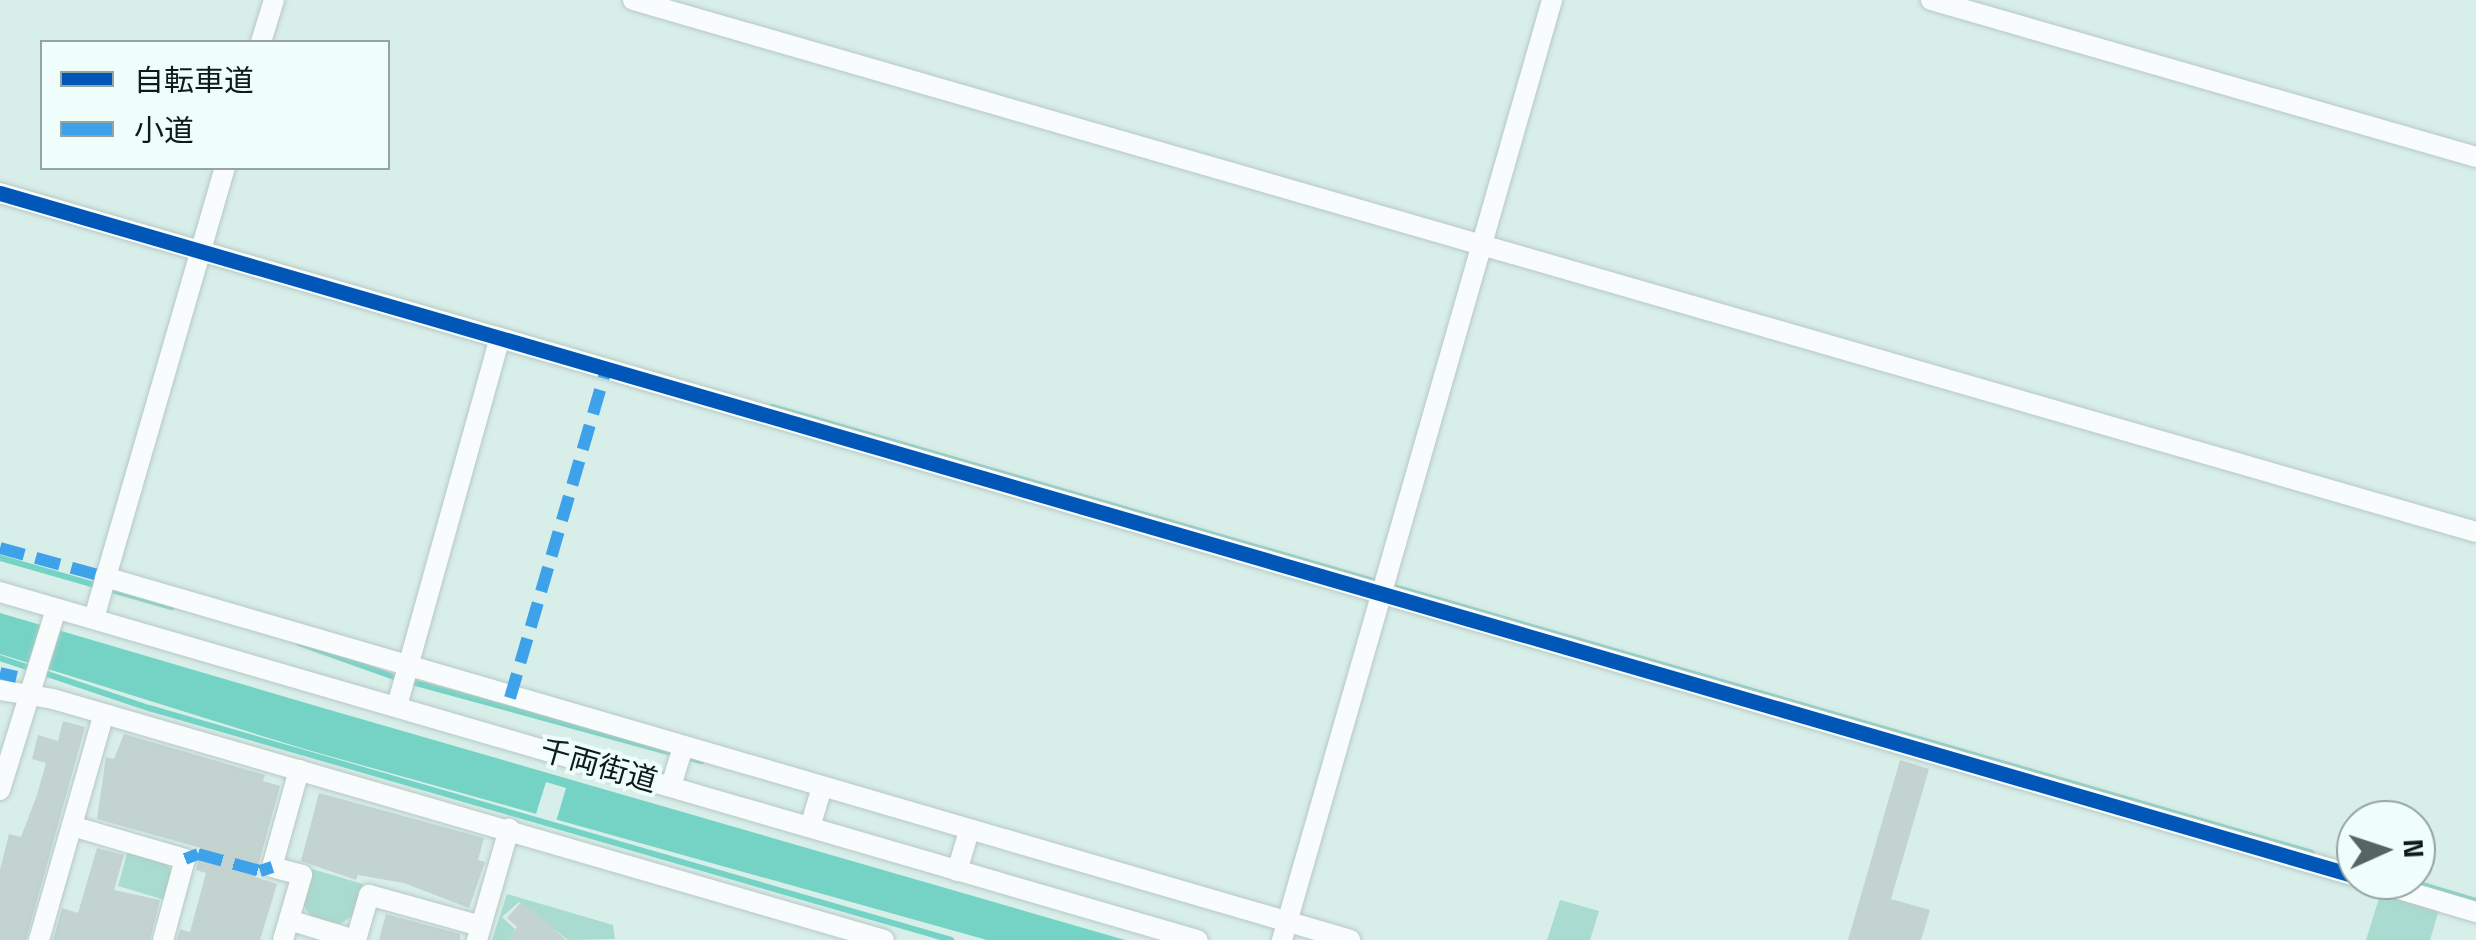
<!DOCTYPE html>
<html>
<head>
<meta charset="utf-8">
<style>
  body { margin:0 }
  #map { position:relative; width:2476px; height:940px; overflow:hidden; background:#d8eee9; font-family:"Titillium Web","Noto Sans JP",sans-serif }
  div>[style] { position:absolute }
  .green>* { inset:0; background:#a9dbd1 }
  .water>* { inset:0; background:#74d3c5 }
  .pier>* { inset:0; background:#d8eee9 }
  .stream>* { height:6px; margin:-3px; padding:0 3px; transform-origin:3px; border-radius:3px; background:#74d3c5 }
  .building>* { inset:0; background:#c2d3d0 }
  .roads { filter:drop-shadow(0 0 2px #b7c8c4) drop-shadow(0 0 2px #b7c8c4) }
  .minor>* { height:20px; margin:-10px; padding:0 10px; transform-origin:10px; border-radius:10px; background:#f9fcfc }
  .quiet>* { height:12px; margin-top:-6px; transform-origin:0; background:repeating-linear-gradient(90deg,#3da2ea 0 25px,transparent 0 37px) }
  .cycleway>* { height:15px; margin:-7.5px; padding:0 7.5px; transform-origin:7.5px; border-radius:7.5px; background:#0057b8 }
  span { translate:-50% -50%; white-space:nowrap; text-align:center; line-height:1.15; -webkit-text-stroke:8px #effefb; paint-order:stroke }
  .street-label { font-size:30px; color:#0e1c19 }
  .legend { position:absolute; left:40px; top:40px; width:350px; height:130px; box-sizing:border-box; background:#effefb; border:2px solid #95a4a1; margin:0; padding:12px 18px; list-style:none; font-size:30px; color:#0e1c19 }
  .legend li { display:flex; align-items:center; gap:20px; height:50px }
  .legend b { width:50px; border:2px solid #95a4a1 }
  .north { position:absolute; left:2336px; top:800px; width:100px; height:100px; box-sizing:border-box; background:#effefb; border:2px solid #95a4a1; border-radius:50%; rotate:87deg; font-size:28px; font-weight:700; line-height:40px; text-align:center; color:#0e1c19 }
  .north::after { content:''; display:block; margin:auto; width:35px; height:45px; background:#556662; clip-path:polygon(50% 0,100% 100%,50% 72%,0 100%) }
</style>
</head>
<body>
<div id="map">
  <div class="green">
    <div style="clip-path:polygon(128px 850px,165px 860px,173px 874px,165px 900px,118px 886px)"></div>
    <div style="clip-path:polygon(312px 869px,363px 884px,354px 915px,340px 924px,311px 917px,302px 903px)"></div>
    <div style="clip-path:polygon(2381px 892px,2439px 910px,2430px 940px,2366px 940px)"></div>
    <div style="clip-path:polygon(507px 894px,613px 925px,615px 939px,568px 940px,519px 902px,502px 917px,515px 929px,509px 940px,492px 940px)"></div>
    <div style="clip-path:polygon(1560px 900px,1599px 911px,1590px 940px,1547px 940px)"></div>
  </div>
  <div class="water">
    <div style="clip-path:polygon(0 613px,323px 708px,1125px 940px,987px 940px,304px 749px,0 654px)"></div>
  </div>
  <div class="pier">
    <div style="clip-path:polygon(151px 704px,535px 817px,546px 782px,566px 788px,555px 825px)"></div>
  </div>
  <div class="stream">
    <div style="left:772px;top:407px;width:1603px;rotate:16.15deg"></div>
    <div style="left:0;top:558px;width:179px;rotate:15.9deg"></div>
    <div style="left:299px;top:643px;width:101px;rotate:19.7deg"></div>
    <div style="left:394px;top:677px;width:319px;rotate:15.3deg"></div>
    <div style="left:0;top:658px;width:157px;rotate:18.6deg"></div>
    <div style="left:149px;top:708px;width:835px;rotate:16.13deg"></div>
    <div style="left:2405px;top:880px;width:74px;rotate:16.5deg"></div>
  </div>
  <div class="building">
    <div style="clip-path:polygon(63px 721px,85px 727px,26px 940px,0 940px,0 870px,9px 834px,21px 837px,37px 795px,46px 763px,32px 759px,38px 735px,58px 741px)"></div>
    <div style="clip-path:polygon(124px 734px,265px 775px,263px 781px,280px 786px,255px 877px,277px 884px,260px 940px,177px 940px,180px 929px,190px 932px,206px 873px,196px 870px,201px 848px,97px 819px,106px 757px,114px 759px)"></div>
    <div style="clip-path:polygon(1900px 760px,1929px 769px,1891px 899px,1930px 910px,1921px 940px,1848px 940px)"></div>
    <div style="clip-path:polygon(319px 793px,484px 838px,478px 860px,485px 862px,469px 908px,404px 883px,358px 875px,356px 880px,301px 861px)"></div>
    <div style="clip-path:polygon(97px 848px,124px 855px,114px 890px,160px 900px,150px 940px,53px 940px,62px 908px,78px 913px)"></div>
    <div style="clip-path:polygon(520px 903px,533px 910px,566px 940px,508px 940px,517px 927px,507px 918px)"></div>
    <div style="clip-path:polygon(386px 914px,460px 934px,460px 940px,379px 940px)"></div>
  </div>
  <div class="roads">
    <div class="minor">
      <div style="left:633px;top:0;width:1918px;rotate:16.1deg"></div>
      <div style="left:1931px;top:0;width:567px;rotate:16.07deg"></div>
      <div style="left:261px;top:42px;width:44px;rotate:-72.8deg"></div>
      <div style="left:0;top:193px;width:2453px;rotate:16.17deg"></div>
      <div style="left:105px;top:577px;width:1297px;rotate:16.25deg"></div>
      <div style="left:0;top:592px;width:1247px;rotate:16.21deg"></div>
      <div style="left:94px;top:618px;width:469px;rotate:-73.8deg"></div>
      <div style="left:0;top:690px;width:54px;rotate:9.6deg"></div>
      <div style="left:53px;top:699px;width:865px;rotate:16.17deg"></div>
      <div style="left:397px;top:706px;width:382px;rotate:-74.4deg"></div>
      <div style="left:671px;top:786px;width:41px;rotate:-72.9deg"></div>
      <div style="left:0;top:790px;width:189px;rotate:-72.8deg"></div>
      <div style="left:72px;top:826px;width:118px;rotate:16.3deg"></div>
      <div style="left:185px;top:859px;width:84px;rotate:105.2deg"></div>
      <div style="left:810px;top:827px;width:42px;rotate:-73.3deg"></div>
      <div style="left:957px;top:871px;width:42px;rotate:-73.3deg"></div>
      <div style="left:2369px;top:880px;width:112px;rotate:16.7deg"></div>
      <div style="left:289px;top:920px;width:69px;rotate:16.9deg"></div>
      <div style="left:39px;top:940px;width:235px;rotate:-74deg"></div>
      <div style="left:283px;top:940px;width:68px;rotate:-73.7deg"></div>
      <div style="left:302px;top:875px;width:31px;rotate:-165deg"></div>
      <div style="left:272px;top:867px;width:101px;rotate:-74.4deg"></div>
      <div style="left:356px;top:940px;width:47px;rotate:-73.9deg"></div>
      <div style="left:369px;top:895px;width:116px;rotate:15.5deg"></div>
      <div style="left:477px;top:940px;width:116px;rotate:-73.9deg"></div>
      <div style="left:1282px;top:940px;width:978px;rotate:-73.97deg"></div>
    </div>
  </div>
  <div class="quiet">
    <div style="left:0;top:548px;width:109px;rotate:15.4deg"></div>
    <div style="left:0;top:673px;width:17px;rotate:13deg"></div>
    <div style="left:510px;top:698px;width:343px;rotate:-73.7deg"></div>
    <div style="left:185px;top:859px;width:14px;rotate:-21deg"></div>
    <div style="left:198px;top:854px;width:64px;rotate:15.3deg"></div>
    <div style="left:260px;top:871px;width:13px;rotate:-18deg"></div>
  </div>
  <div class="cycleway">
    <div style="left:0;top:193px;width:2453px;rotate:16.17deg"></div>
  </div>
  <div class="street-label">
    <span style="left:599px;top:765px;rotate:16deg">千両街道</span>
  </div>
  <ul class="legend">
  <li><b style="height:12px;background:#0057b8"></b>自転車道</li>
  <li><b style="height:12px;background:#3da2ea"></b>小道</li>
  </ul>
  <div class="north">N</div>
</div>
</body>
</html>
